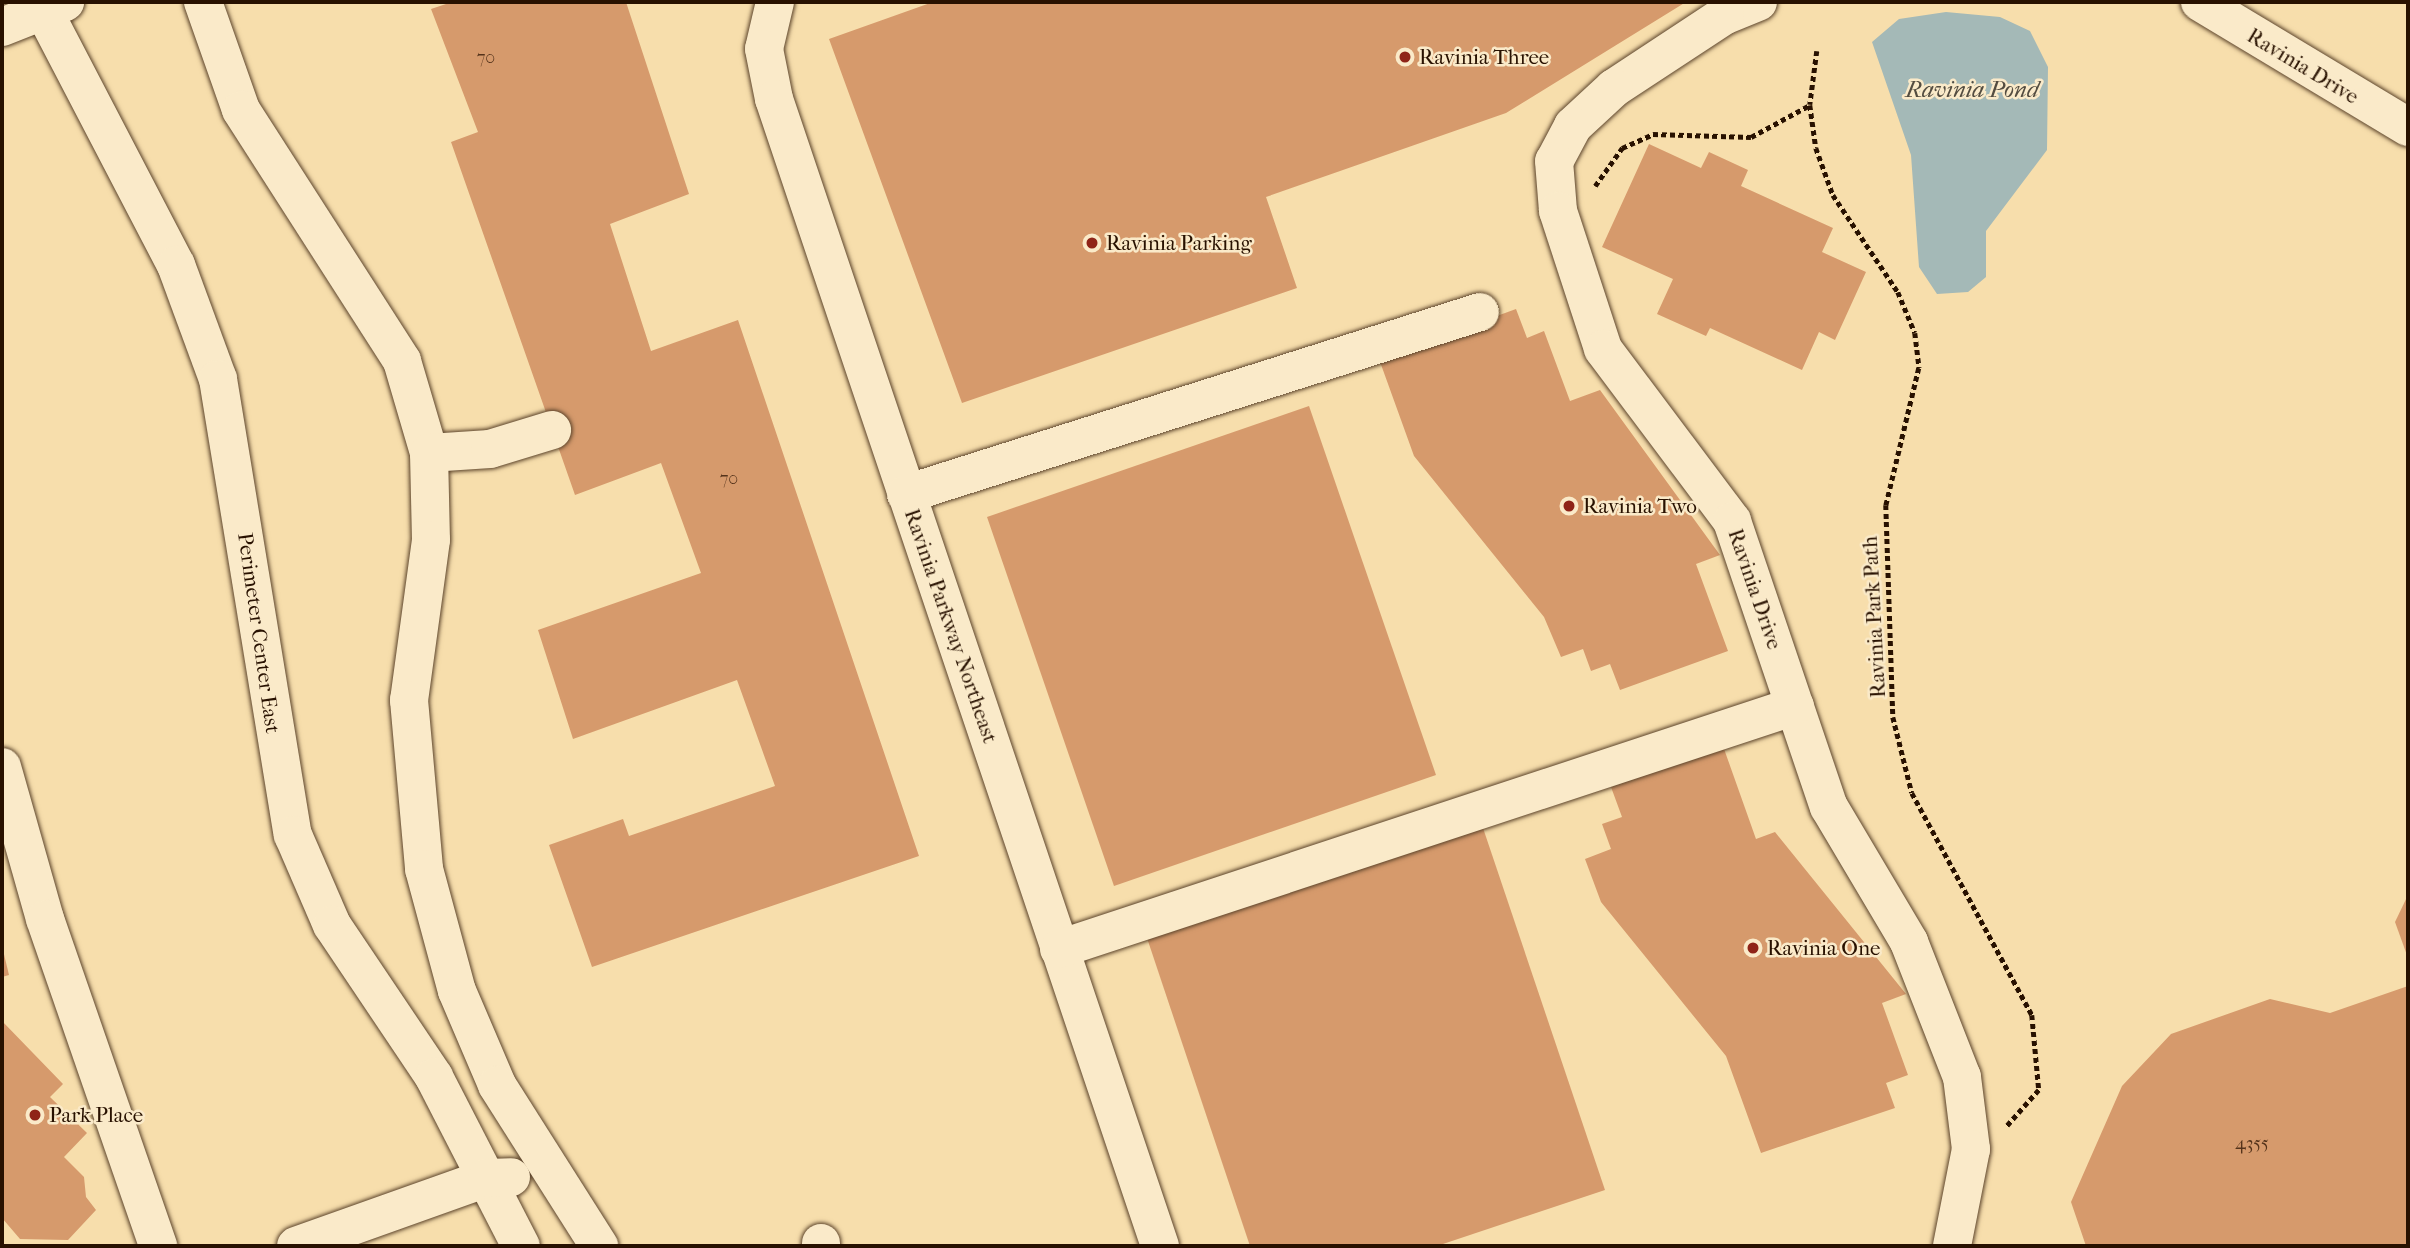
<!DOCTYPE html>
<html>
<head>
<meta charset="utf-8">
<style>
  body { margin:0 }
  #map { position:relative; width:2410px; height:1248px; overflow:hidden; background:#f7deac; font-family:"IM FELL French Canon",serif }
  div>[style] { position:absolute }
  .water>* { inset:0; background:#a4b9b7 }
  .building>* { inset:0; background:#d69a6c }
  .path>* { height:4.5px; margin-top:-2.25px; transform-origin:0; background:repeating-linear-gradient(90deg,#281100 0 5px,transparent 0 8.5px) }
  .roads { filter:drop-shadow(0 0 2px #5c442b) drop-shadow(0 0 2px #5c442b) }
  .minor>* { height:38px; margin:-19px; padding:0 19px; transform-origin:19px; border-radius:19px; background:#faeac9 }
  .dots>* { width:19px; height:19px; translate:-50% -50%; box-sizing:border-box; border:4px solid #faeac9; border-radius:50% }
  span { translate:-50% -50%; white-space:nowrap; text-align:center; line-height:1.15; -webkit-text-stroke:5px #faeac9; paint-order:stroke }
  .number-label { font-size:18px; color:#54331b }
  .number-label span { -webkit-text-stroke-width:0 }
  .poi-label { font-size:21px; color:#281100 }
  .left { translate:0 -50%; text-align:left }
  .street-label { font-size:21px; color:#281100 }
  .water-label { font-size:23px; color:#534c40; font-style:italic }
  .frame { position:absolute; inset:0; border:4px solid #281100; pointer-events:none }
</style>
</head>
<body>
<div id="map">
  <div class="water">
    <div style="clip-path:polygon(1946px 12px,2000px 17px,2030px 31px,2048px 67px,2047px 150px,1986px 231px,1986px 277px,1968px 292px,1937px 294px,1919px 267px,1911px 155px,1872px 42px,1899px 19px)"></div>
  </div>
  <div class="building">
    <div style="clip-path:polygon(452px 2px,626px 2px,689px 194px,610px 224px,651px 351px,738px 320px,919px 856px,592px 967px,549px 845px,623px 819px,629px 836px,775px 786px,737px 680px,573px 739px,538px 630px,701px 573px,661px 463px,575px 495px,451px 142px,478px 132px,431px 9px)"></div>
    <div style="clip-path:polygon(933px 2px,1686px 2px,1506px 113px,1266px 197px,1297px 288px,962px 403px,829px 39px)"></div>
    <div style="clip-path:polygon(1649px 144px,1701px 168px,1709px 152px,1748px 170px,1741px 186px,1833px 228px,1822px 252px,1866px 272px,1835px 340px,1819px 332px,1802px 370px,1710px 328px,1706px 336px,1657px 314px,1673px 279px,1602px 247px)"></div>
    <div style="clip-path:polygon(1516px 309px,1527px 338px,1544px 331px,1570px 401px,1600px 390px,1720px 555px,1696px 564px,1728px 651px,1620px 690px,1610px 664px,1591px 671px,1583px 649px,1561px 657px,1544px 617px,1414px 456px,1379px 359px)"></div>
    <div style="clip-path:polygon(1309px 406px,1436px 775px,1114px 886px,987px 517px)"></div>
    <div style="clip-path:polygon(1723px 746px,1756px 839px,1775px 832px,1906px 994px,1882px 1003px,1908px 1075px,1886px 1083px,1895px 1108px,1761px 1153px,1726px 1056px,1601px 902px,1585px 859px,1611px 849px,1602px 824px,1622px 817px,1611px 787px)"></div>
    <div style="clip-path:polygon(1482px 825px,1605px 1190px,1437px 1246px,1250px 1246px,1147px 938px)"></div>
    <div style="clip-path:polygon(2408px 895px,2408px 958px,2395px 922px)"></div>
    <div style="clip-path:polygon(2px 946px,9px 975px,2px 977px)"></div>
    <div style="clip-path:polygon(2408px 986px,2408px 1246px,2086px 1246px,2071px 1202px,2122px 1086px,2171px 1034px,2270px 999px,2330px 1013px)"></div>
    <div style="clip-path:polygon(2px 1021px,63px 1084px,50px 1097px,87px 1133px,64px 1157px,84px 1177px,86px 1197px,96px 1210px,68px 1240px,20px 1239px,2px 1218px)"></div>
  </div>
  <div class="path">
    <div style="left:1817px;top:51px;width:54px;rotate:97.4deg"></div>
    <div style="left:1810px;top:105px;width:43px;rotate:82.1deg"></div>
    <div style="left:1816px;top:148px;width:50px;rotate:70.1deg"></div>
    <div style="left:1833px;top:195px;width:117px;rotate:56.2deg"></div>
    <div style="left:1898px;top:292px;width:44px;rotate:67.5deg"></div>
    <div style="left:1915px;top:333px;width:35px;rotate:83deg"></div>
    <div style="left:1919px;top:368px;width:141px;rotate:103.5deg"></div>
    <div style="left:1886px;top:505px;width:212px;rotate:88.1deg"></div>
    <div style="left:1893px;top:717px;width:78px;rotate:76deg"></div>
    <div style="left:1912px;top:793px;width:252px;rotate:61.6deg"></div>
    <div style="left:2032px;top:1015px;width:75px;rotate:84.7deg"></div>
    <div style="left:2039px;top:1090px;width:48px;rotate:131.6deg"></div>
    <div style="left:1595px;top:186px;width:47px;rotate:-54.6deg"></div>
    <div style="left:1622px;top:148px;width:34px;rotate:-24deg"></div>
    <div style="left:1653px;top:134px;width:98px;rotate:1.8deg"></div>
    <div style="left:1751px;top:137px;width:67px;rotate:-28.5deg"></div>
  </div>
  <div class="roads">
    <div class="minor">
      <div style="left:39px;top:2px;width:297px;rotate:62.5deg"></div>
      <div style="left:176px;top:265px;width:121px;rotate:69.8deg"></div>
      <div style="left:218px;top:379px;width:462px;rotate:80.7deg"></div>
      <div style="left:293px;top:835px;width:98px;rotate:66.6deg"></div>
      <div style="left:332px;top:925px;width:183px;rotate:56.1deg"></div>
      <div style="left:434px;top:1077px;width:190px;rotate:62.8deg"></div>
      <div style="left:203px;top:2px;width:114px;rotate:70.6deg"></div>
      <div style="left:241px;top:110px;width:298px;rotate:57.3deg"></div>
      <div style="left:402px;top:361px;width:96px;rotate:73.6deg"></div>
      <div style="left:429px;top:453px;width:87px;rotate:88.7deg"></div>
      <div style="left:431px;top:540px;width:162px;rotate:97.8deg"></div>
      <div style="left:409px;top:700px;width:170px;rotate:84.9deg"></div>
      <div style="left:424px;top:869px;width:126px;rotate:74.9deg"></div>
      <div style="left:457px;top:991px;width:102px;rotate:66.9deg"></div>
      <div style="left:497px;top:1085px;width:191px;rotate:57.6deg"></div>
      <div style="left:775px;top:2px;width:48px;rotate:103.2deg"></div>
      <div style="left:764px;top:49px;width:51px;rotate:78.7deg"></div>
      <div style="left:774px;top:99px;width:1210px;rotate:71.4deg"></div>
      <div style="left:1758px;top:2px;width:35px;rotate:158deg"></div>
      <div style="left:1725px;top:15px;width:133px;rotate:146.7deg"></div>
      <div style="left:1614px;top:88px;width:56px;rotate:137.2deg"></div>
      <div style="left:1573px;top:126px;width:40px;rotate:118deg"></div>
      <div style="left:1554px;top:161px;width:50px;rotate:85.4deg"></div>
      <div style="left:1558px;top:211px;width:145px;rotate:71.9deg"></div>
      <div style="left:1603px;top:349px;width:215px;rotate:53.1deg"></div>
      <div style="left:1732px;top:521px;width:302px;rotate:71.3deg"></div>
      <div style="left:1829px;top:807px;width:157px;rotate:59.3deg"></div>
      <div style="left:1909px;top:942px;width:145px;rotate:68.6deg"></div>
      <div style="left:1962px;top:1077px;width:73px;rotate:82.9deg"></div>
      <div style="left:1971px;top:1149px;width:99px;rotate:101.1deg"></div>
      <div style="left:2200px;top:2px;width:243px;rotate:31deg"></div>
      <div style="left:2px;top:27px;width:68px;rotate:-21.6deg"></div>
      <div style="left:429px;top:453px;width:61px;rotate:-3.8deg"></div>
      <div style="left:490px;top:449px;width:65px;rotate:-17deg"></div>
      <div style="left:906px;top:494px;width:602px;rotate:-17.59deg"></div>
      <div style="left:2px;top:767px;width:158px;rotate:74.2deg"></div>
      <div style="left:45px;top:919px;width:346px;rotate:70.9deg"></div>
      <div style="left:1059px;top:949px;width:775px;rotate:-18.27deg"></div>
      <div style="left:296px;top:1246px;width:203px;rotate:-19.6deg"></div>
      <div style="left:487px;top:1178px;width:24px;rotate:-2deg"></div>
      <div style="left:821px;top:1246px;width:3px;rotate:-90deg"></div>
    </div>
  </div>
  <div class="dots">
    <div style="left:1405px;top:57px;background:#8f2418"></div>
    <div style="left:1092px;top:243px;background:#8f2418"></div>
    <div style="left:1569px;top:506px;background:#8f2418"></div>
    <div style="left:1753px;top:948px;background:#8f2418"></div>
    <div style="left:35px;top:1115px;background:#8f2418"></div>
  </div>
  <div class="number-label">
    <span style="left:486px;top:58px">70</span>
    <span style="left:729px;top:479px">70</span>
    <span style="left:2252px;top:1144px">4355</span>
  </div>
  <div class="poi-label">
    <span class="left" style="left:1419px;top:57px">Ravinia Three</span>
    <span class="left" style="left:1106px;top:243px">Ravinia Parking</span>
    <span class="left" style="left:1583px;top:506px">Ravinia Two</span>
    <span class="left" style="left:1767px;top:948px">Ravinia One</span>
    <span class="left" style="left:49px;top:1115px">Park Place</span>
  </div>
  <div class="street-label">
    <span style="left:2303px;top:66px;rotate:31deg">Ravinia Drive</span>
    <span style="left:1755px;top:589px;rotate:71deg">Ravinia Drive</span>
    <span style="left:1874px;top:617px;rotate:-93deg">Ravinia Park Path</span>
    <span style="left:951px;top:626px;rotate:71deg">Ravinia Parkway Northeast</span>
    <span style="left:259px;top:633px;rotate:82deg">Perimeter Center East</span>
  </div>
  <div class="water-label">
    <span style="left:1972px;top:90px">Ravinia Pond</span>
  </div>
  <div class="frame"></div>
</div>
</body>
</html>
